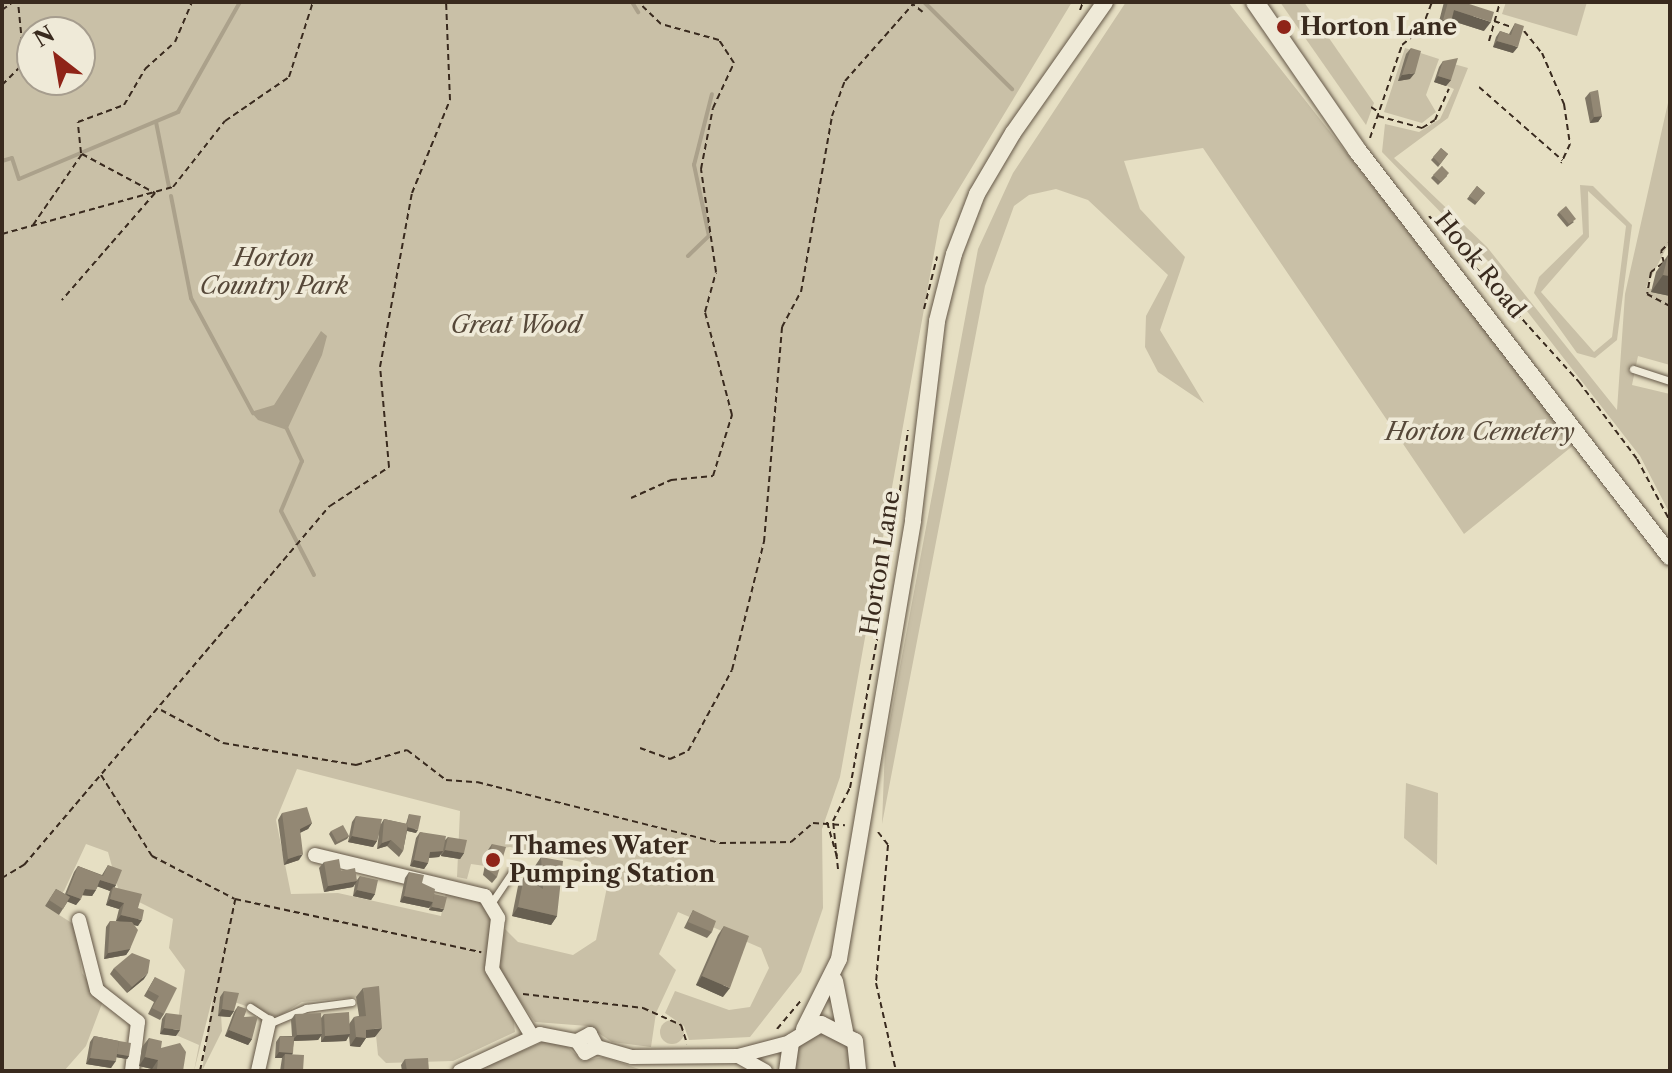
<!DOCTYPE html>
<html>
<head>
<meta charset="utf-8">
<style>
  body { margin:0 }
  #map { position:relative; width:1672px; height:1073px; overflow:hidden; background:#e6dfc3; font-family:"Libre Caslon Text",serif }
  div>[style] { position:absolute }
  .green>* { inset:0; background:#c9c0a7 }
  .round { border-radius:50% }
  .water>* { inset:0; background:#aba18b }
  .stream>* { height:4px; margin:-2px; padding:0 2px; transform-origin:2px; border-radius:2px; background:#aba18b }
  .path>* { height:2px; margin-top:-1px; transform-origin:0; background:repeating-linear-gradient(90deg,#392a1e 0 6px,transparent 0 10px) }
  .roads { filter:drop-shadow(0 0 2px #645747) drop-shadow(0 0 2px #645747) }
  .service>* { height:7px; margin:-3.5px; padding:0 3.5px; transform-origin:3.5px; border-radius:3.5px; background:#efead8 }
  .minor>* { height:14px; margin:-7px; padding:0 7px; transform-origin:7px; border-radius:7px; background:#efead8 }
  .tertiary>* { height:16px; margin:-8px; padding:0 8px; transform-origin:8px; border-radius:8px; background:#efead8 }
  .secondary>* { height:18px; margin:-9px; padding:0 9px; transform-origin:9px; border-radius:9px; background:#efead8 }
  .wall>* { inset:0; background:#7e7564 }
  .shaded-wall>* { inset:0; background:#675f51 }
  .building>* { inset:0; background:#938874 }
  .dots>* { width:22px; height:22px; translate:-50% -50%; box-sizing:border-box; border:4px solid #efead8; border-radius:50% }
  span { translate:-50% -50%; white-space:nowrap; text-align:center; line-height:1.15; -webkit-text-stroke:7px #efead8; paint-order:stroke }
  .poi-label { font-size:24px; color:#392a1e; font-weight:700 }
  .left { translate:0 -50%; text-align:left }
  .park-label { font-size:24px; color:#564839; font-style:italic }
  .street-label { font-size:24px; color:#392a1e }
  .frame { position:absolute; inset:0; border:4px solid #392a1e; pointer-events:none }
  .north { position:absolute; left:16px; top:16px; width:80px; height:80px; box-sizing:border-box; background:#efead8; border:2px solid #a69d8e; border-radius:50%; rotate:329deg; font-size:22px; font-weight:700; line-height:32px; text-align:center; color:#392a1e }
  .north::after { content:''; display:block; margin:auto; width:28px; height:36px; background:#8f2418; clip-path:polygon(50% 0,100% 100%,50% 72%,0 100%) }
</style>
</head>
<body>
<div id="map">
  <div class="green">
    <div style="clip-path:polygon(evenodd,2px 2px,1072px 2px,940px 220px,840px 777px,822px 829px,823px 908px,801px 972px,750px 1037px,689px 1040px,684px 1026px,665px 1013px,675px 991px,729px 1010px,750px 1007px,769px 968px,761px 948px,678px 912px,659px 954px,676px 970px,656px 1013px,651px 1047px,612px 1042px,588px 1026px,535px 1022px,499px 972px,505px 929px,518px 942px,573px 955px,596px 940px,607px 887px,596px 865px,510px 847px,488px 850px,485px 866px,471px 864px,467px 879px,457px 877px,460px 811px,297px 769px,276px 820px,291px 894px,338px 893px,441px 916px,447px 888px,475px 895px,492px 916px,486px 967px,512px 1007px,515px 1032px,453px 1061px,386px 1063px,378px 1055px,372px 996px,302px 1002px,278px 1017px,220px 997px,222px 1031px,202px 1071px,213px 996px,194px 1071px,199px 1045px,176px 1035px,185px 970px,169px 948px,173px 919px,119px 892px,108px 852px,86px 844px,64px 891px,45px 906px,75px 925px,82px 973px,103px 1001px,86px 1046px,64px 1071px,2px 1071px,2px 2px,32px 32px,80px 32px,80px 80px,32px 80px,32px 32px)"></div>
    <div style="clip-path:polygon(1126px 2px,1228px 2px,1575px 444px,1464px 534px,1203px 148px,1124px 161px,1140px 209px,1185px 257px,1160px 330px,1204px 403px,1158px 372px,1145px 347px,1146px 316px,1168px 275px,1088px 200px,1056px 189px,1029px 195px,1014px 206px,985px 286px,882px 824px,885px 747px,978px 249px,1013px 173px)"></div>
    <div style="clip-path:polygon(1280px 2px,1304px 2px,1374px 103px,1366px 125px)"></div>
    <div style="clip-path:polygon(1506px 2px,1587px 2px,1577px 36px,1502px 14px)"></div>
    <div style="clip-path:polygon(1405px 48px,1439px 59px,1426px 95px,1436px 112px,1422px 123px,1384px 112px)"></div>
    <div style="clip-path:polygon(1454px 64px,1468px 68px,1448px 118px,1394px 158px,1487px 247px,1617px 410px,1625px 294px,1670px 94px,1670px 241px,1646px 287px,1670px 296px,1670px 365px,1638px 356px,1632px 385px,1670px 394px,1670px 514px,1640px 456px,1488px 261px,1382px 152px,1385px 124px,1419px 132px,1440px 119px,1454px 89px,1447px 86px)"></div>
    <div style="clip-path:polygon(evenodd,1580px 185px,1593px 186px,1632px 225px,1617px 340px,1595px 358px,1577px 353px,1534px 293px,1539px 277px,1583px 234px,1580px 185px,1588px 191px,1626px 226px,1612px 337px,1594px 352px,1541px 292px,1589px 237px,1588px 191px)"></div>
    <div style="clip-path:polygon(1406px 783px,1438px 793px,1437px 865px,1404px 838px)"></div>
    <div class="round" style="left:660px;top:1020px;width:24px;height:24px"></div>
    <div style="clip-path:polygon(822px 1030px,851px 1047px,852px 1071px,793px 1071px,794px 1047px)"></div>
    <div style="clip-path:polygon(545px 1041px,566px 1045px,582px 1061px,603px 1057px,645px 1071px,476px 1071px)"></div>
  </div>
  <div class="water">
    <div style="clip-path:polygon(321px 331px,327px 336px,322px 355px,287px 430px,258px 420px,251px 412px,274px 405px)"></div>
  </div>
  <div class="stream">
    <div style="left:632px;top:2px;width:12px;rotate:59deg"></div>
    <div style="left:924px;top:2px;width:124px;rotate:44.7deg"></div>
    <div style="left:156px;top:122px;width:66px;rotate:78.7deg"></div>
    <div style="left:2px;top:161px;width:10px;rotate:-17deg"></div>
    <div style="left:12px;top:158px;width:22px;rotate:72deg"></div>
    <div style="left:19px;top:179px;width:173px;rotate:-22.8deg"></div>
    <div style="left:178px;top:112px;width:126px;rotate:-60.6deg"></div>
    <div style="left:171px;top:196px;width:104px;rotate:78.9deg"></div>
    <div style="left:191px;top:298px;width:131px;rotate:61.7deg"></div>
    <div style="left:688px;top:256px;width:29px;rotate:-44deg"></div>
    <div style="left:709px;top:236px;width:73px;rotate:-101.9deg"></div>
    <div style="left:694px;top:165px;width:73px;rotate:-75.8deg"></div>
    <div style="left:286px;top:427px;width:38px;rotate:65deg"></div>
    <div style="left:302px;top:461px;width:54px;rotate:112.8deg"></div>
    <div style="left:281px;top:511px;width:72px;rotate:62.7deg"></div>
  </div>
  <div class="path">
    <div style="left:910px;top:2px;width:16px;rotate:38deg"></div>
    <div style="left:2px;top:10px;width:14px;rotate:-36deg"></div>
    <div style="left:1080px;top:10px;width:9px;rotate:-69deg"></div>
    <div style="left:1494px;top:21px;width:21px;rotate:19deg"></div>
    <div style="left:1524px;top:31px;width:28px;rotate:51deg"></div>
    <div style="left:1542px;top:53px;width:56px;rotate:66.7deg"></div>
    <div style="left:1564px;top:104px;width:40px;rotate:81.5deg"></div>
    <div style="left:1570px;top:144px;width:21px;rotate:115deg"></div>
    <div style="left:1489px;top:41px;width:41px;rotate:-74.2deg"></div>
    <div style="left:2px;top:85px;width:31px;rotate:-45deg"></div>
    <div style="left:24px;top:63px;width:61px;rotate:-95.6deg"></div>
    <div style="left:1479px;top:87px;width:111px;rotate:41.3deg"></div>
    <div style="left:1371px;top:107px;width:7px;rotate:34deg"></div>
    <div style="left:1378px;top:116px;width:46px;rotate:15.3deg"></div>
    <div style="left:1422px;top:128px;width:15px;rotate:-32deg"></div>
    <div style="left:1435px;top:120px;width:34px;rotate:-66deg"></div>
    <div style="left:1370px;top:138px;width:98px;rotate:-71deg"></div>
    <div style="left:1402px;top:45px;width:26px;rotate:-40deg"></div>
    <div style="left:1422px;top:28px;width:28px;rotate:-69deg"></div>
    <div style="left:81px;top:153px;width:31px;rotate:-96deg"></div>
    <div style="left:78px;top:122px;width:49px;rotate:-20.3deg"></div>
    <div style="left:124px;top:105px;width:42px;rotate:-59.7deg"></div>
    <div style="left:145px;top:69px;width:40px;rotate:-42deg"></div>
    <div style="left:175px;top:42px;width:43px;rotate:-67deg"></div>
    <div style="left:1429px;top:216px;width:224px;rotate:47.9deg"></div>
    <div style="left:1579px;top:382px;width:96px;rotate:53deg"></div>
    <div style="left:1637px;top:459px;width:70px;rotate:62deg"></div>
    <div style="left:33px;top:225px;width:86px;rotate:-55.4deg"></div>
    <div style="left:82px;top:154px;width:83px;rotate:28.1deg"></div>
    <div style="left:155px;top:193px;width:142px;rotate:131deg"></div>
    <div style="left:2px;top:234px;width:177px;rotate:-15.4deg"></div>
    <div style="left:173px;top:187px;width:84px;rotate:-51.8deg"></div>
    <div style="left:225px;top:121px;width:78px;rotate:-34.5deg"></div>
    <div style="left:289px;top:77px;width:79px;rotate:-72.3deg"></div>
    <div style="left:1663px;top:263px;width:15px;rotate:143deg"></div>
    <div style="left:1651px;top:272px;width:22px;rotate:100deg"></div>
    <div style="left:1647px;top:294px;width:26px;rotate:28deg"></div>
    <div style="left:1664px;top:263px;width:12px;rotate:-104deg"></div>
    <div style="left:1661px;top:251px;width:13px;rotate:-45deg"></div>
    <div style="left:924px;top:309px;width:54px;rotate:-76deg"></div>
    <div style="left:631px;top:498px;width:44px;rotate:-24.2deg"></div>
    <div style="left:671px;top:480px;width:42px;rotate:-5.4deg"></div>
    <div style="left:713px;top:476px;width:64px;rotate:-72.7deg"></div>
    <div style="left:732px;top:415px;width:106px;rotate:-104.7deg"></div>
    <div style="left:705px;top:312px;width:41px;rotate:-74.6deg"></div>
    <div style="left:716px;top:272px;width:104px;rotate:-98.3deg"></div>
    <div style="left:701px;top:169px;width:62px;rotate:-78.9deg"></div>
    <div style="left:713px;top:108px;width:50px;rotate:-65deg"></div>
    <div style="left:734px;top:63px;width:27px;rotate:-123deg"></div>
    <div style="left:719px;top:40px;width:60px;rotate:-164.6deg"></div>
    <div style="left:661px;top:24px;width:32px;rotate:-136deg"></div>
    <div style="left:892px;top:550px;width:121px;rotate:-82.4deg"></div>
    <div style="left:161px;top:710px;width:70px;rotate:28deg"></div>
    <div style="left:223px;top:743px;width:135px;rotate:9.4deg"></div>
    <div style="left:356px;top:765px;width:53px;rotate:-16.4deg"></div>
    <div style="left:407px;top:750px;width:49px;rotate:37.6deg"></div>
    <div style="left:446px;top:780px;width:31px;rotate:4deg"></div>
    <div style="left:477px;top:782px;width:251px;rotate:14.1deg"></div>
    <div style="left:720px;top:843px;width:71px;rotate:-0.8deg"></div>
    <div style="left:791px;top:842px;width:29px;rotate:-41deg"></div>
    <div style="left:813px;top:823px;width:32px;rotate:4deg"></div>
    <div style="left:640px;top:748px;width:32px;rotate:20deg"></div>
    <div style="left:670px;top:759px;width:20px;rotate:-24deg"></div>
    <div style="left:688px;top:751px;width:92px;rotate:-61.5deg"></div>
    <div style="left:732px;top:670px;width:132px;rotate:-76deg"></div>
    <div style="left:764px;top:542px;width:216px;rotate:-85.2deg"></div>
    <div style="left:782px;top:327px;width:40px;rotate:-62deg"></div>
    <div style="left:801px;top:292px;width:179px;rotate:-80deg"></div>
    <div style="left:832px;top:116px;width:37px;rotate:-70deg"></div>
    <div style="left:845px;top:81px;width:106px;rotate:-48.5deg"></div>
    <div style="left:101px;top:775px;width:96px;rotate:57.8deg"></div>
    <div style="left:152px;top:856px;width:93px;rotate:27.4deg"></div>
    <div style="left:235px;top:899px;width:252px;rotate:12.2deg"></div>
    <div style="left:827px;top:822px;width:36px;rotate:74deg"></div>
    <div style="left:878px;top:832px;width:16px;rotate:52deg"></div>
    <div style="left:888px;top:845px;width:139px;rotate:95deg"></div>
    <div style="left:876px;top:983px;width:90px;rotate:77.2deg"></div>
    <div style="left:838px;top:869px;width:48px;rotate:-95.9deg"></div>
    <div style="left:833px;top:821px;width:37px;rotate:-63deg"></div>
    <div style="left:850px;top:788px;width:163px;rotate:-79.7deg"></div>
    <div style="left:2px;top:878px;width:26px;rotate:-31deg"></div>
    <div style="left:24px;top:865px;width:472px;rotate:-49.6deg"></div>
    <div style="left:330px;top:506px;width:71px;rotate:-33.5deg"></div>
    <div style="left:389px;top:467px;width:100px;rotate:-95.1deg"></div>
    <div style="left:380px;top:367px;width:177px;rotate:-79.6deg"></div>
    <div style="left:412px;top:193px;width:100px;rotate:-67.8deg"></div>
    <div style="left:450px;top:100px;width:98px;rotate:-92.3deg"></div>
    <div style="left:523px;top:994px;width:121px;rotate:6.7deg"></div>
    <div style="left:643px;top:1008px;width:42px;rotate:24.1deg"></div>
    <div style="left:681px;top:1025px;width:20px;rotate:72deg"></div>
    <div style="left:777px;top:1029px;width:38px;rotate:-50deg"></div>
    <div style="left:200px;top:1071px;width:175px;rotate:-78.4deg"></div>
  </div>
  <div class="roads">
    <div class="service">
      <div style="left:1633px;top:369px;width:39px;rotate:18deg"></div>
      <div style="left:492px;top:902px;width:40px;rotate:-56deg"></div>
      <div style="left:250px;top:1007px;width:27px;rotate:33deg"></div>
      <div style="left:273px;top:1022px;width:36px;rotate:-23deg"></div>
      <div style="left:306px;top:1008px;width:46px;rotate:-7.4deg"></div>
    </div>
    <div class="minor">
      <div style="left:315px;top:855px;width:175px;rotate:13.6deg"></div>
      <div style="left:485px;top:896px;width:26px;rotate:59deg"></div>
      <div style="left:498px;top:918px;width:51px;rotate:96.7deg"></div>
      <div style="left:492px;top:969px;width:78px;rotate:59.2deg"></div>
      <div style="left:79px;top:920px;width:72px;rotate:75.6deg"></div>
      <div style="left:97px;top:990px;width:52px;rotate:38deg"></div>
      <div style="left:138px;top:1022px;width:49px;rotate:97deg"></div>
      <div style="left:577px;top:1041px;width:15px;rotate:-28deg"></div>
      <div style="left:590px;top:1034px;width:15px;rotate:62deg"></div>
      <div style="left:597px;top:1047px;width:36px;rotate:16deg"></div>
      <div style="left:632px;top:1057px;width:106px;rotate:-0.5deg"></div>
      <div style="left:738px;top:1056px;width:55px;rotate:-14.8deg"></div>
      <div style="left:738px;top:1056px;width:31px;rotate:29deg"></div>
      <div style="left:258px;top:1071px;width:50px;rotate:-77.3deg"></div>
      <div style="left:460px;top:1071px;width:88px;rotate:-24.8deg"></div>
      <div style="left:540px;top:1034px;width:38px;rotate:11deg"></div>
      <div style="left:577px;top:1041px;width:14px;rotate:56deg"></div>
      <div style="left:585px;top:1053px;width:13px;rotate:-27deg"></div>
    </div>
    <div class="tertiary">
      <div style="left:835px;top:981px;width:51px;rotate:78.7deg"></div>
      <div style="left:804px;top:1029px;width:78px;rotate:-63.4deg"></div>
      <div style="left:839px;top:959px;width:445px;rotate:-80.4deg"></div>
      <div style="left:913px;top:520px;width:200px;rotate:-83.1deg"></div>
      <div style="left:937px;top:321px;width:69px;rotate:-75.8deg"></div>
      <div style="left:954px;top:254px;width:64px;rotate:-69deg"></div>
      <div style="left:977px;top:194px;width:71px;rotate:-59.5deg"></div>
      <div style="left:1013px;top:133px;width:160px;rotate:-54.9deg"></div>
      <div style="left:787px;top:1071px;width:29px;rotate:-82deg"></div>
      <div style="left:791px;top:1042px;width:35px;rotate:-31deg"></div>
      <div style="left:821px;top:1024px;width:38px;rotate:27deg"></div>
      <div style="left:855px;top:1041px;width:30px;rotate:84deg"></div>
    </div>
    <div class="secondary">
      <div style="left:1255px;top:2px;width:180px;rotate:55.4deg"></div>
      <div style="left:1357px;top:150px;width:513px;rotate:52.37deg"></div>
    </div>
  </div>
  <div class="wall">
    <div style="clip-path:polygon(1444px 2px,1463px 2px,1484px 31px,1452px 21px,1445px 31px,1437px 29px)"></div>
    <div style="clip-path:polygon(1515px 23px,1513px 53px,1493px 47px,1496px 37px,1500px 31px,1509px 34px)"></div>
    <div style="clip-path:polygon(1411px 48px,1410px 79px,1398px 81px,1406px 54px)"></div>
    <div style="clip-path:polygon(1443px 61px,1451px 80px,1446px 86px,1434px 82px,1439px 67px)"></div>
    <div style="clip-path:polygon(1590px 92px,1602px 116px,1598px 122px,1590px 123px,1585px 98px)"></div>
    <div style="clip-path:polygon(1441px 148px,1448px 154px,1438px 167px,1431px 160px)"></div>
    <div style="clip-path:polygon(1442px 166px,1447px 176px,1438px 185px,1431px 178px)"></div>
    <div style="clip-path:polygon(1477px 186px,1485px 193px,1475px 205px,1467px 199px)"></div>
    <div style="clip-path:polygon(1559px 212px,1574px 222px,1567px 227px,1557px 215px)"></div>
    <div style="clip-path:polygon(1668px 255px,1670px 296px,1651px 292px,1656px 272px)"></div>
    <div style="clip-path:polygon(282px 813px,312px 823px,308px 829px,300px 832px,299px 860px,284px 865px,278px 820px)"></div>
    <div style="clip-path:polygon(409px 814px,416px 833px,407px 831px,403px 851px,399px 857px,387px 846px,377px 849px,379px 833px,377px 841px,373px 847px,348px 842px,352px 822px,356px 816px,381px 824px,384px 819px,406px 824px)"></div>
    <div style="clip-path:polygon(331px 831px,349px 836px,347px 839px,335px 845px,329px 834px)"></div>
    <div style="clip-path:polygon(420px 832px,445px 840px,448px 837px,464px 853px,460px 859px,441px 856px,441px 854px,439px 857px,429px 858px,428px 863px,424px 869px,410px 866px,416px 838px)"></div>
    <div style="clip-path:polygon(492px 844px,497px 877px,492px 883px,483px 875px,488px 850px)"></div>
    <div style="clip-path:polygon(541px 857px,557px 916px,551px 925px,512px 916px,518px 886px,524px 877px,536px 885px,535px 866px)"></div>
    <div style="clip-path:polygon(324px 862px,357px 880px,360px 876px,375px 894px,371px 900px,353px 896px,355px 884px,353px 887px,324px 892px,319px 868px)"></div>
    <div style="clip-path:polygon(108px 865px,116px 885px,114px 887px,138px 908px,138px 926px,134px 925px,130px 949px,126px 955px,104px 959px,106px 927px,110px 921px,120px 922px,116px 921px,119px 909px,106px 905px,110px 891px,98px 886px,92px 896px,82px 895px,76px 905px,68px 901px,59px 915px,45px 906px,56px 889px,65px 894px,74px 872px,78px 866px,102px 875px)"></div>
    <div style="clip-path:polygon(409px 872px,434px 894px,442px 912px,429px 910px,430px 906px,429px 908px,400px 902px,405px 878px)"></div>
    <div style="clip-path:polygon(693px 910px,712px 932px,707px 938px,684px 928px)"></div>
    <div style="clip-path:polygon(724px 926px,723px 997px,696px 985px,718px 935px)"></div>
    <div style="clip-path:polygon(114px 968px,144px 979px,127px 993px,110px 974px)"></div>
    <div style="clip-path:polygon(155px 977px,164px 1014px,160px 1020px,148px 1014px,154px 1002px,144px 996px)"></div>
    <div style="clip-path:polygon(363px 988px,375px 1037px,366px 1038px,360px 1047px,350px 1046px,349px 1036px,346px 1041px,321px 1042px,321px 1036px,318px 1040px,294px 1041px,292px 1054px,303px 1071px,280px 1071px,282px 1058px,275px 1058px,276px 1042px,280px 1036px,292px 1036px,291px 1020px,295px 1014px,321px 1018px,324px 1014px,349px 1024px,354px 1017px,359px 1016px,356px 997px)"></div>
    <div style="clip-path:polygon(224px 991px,234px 1011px,230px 1017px,218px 1016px,220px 997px)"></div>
    <div style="clip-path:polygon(238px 1006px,244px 1017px,252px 1039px,248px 1045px,225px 1036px,234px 1012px)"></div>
    <div style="clip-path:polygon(166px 1013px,176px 1036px,160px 1034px,162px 1019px)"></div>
    <div style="clip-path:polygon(94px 1036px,119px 1041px,129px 1056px,127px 1059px,116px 1057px,111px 1068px,86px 1064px,90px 1042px)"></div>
    <div style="clip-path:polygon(149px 1038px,161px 1048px,183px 1071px,152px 1071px,152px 1069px,139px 1066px,142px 1047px)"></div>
    <div style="clip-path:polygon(405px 1059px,429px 1071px,402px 1071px,401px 1065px)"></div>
  </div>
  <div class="shaded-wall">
    <div style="clip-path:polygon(1454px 10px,1491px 22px,1484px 31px,1447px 19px)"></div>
    <div style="clip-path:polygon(1443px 20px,1451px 22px,1445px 31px,1437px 29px)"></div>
    <div style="clip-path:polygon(1497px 41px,1518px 47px,1513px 53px,1493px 47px)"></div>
    <div style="clip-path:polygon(1415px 73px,1410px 79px,1398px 81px,1402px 75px)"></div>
    <div style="clip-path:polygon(1438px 76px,1451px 80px,1446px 86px,1434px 82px)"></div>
    <div style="clip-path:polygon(1602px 116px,1598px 122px,1590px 123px,1594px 117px)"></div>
    <div style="clip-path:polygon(1663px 275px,1670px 276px,1670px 296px,1651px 292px)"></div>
    <div style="clip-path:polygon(312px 823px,308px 829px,296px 835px,300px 829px)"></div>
    <div style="clip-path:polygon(406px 827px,418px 830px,416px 833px,404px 830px)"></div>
    <div style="clip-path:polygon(352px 836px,377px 841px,373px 847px,348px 842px)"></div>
    <div style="clip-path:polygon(391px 840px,387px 846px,377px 849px,382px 843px)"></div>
    <div style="clip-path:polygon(445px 850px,464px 853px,460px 859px,441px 856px)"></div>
    <div style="clip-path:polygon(443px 851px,439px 857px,426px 858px,430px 852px)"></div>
    <div style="clip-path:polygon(303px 854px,299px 860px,284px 865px,288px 859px)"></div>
    <div style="clip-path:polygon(414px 860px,428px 863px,424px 869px,410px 866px)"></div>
    <div style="clip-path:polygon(100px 880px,116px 885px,112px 891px,113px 887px,110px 891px,96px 886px)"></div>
    <div style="clip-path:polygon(357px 881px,353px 887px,324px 892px,328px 886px)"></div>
    <div style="clip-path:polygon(85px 889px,96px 890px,92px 896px,80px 895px)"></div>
    <div style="clip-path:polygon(357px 890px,375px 894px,371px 900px,353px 896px)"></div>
    <div style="clip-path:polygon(67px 894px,81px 899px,76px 905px,63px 900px)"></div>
    <div style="clip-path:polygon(404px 896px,433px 902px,429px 908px,400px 902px)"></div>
    <div style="clip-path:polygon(110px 899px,124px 903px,119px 909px,106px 905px)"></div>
    <div style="clip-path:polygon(432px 907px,444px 909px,442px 912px,429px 910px)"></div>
    <div style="clip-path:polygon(518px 907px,557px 916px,551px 925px,512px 916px)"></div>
    <div style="clip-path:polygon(121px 915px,142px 920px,138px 926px,116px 921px)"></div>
    <div style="clip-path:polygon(130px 949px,126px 955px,104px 959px,108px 953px)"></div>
    <div style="clip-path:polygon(148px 973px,144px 979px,127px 993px,132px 987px)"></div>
    <div style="clip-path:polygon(702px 976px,730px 988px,723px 997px,696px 985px)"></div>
    <div style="clip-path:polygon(222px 1009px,234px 1011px,230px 1017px,218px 1016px)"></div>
    <div style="clip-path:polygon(164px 1028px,180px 1030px,176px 1036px,160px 1034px)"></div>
    <div style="clip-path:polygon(382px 1028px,375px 1037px,364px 1038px,366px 1038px,360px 1047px,350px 1046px,356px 1037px,366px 1030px)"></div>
    <div style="clip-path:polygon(229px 1030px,252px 1039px,248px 1045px,225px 1036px)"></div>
    <div style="clip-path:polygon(322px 1034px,318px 1040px,292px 1041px,297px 1035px)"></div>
    <div style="clip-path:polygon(350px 1034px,346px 1041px,321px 1042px,325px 1036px)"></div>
    <div style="clip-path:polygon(279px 1052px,293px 1053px,289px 1059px,285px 1054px,282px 1058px,275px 1058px)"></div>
    <div style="clip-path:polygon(117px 1054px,129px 1056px,127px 1059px,115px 1057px)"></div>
    <div style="clip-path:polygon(145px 1057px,158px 1060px,152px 1069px,139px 1066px)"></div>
    <div style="clip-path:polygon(90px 1058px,116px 1061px,111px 1068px,86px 1064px)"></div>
  </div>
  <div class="building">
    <div style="clip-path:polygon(1448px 2px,1463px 2px,1494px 12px,1491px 22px,1454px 10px,1451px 22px,1443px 20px)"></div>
    <div style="clip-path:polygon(1515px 23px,1524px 26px,1518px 47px,1497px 41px,1500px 31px,1511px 35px)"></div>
    <div style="clip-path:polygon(1411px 48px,1421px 51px,1415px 73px,1402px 75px)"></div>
    <div style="clip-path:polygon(1458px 58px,1451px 80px,1438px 76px,1443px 61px)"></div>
    <div style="clip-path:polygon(1598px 90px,1602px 116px,1594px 117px,1590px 92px)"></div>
    <div style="clip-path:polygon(1441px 148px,1448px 154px,1440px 164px,1433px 157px)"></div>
    <div style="clip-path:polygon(1442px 166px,1449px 173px,1441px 182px,1433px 175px)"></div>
    <div style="clip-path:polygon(1477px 186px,1485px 193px,1477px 202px,1469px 196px)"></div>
    <div style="clip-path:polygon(1566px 206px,1576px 219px,1569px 224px,1559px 212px)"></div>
    <div style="clip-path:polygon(1668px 255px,1670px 255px,1670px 276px,1663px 275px)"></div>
    <div style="clip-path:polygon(307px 807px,312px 823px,300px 829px,303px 854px,288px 859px,282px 813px)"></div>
    <div style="clip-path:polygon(409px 814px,421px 816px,418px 830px,408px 827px,408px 824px,407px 824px)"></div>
    <div style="clip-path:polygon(356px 816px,382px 819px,377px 841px,352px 836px)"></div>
    <div style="clip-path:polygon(384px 819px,408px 824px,403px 851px,391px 840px,382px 843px)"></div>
    <div style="clip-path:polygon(343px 825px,349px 836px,337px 842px,331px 831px)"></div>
    <div style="clip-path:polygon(420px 832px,446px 836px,443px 851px,430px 852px,428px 863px,414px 860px)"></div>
    <div style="clip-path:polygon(448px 837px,467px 840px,464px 853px,445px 850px)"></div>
    <div style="clip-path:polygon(492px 844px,506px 847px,497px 877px,487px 869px)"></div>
    <div style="clip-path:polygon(541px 857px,563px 861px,557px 916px,518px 907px,524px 877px,543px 889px)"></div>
    <div style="clip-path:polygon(339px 859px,341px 871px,355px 868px,357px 881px,328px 886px,324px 862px)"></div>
    <div style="clip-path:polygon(108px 865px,122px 870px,116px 885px,100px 880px,96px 890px,85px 889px,81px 899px,67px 894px,78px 866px,103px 876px)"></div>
    <div style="clip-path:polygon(409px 872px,424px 875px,422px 883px,435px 889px,433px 902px,404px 896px)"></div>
    <div style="clip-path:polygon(360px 876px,378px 880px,375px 894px,357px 890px)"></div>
    <div style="clip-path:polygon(113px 887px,142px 894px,138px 908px,144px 910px,142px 920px,121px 915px,124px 903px,110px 899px)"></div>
    <div style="clip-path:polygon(56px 889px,70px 897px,63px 909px,49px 900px)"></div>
    <div style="clip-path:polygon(434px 894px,447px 897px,444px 909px,432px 907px)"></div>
    <div style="clip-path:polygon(693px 910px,716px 921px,712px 932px,688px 922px)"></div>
    <div style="clip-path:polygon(110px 921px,132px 922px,138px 930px,130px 949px,108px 953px)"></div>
    <div style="clip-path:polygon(724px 926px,749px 936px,730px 988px,702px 976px)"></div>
    <div style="clip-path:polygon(132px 953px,150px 960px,148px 973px,132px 987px,114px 968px)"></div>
    <div style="clip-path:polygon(155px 977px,177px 988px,164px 1014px,152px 1008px,159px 996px,148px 990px)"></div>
    <div style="clip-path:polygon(379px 986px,382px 1028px,366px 1030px,366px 1038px,356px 1037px,354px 1017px,366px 1016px,363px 988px)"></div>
    <div style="clip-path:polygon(224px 991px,239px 993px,234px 1011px,222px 1009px)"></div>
    <div style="clip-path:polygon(238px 1006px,247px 1009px,244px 1017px,258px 1016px,252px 1039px,229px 1030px)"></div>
    <div style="clip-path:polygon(349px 1012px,350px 1034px,325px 1036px,324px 1014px)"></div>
    <div style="clip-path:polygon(166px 1013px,182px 1015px,180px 1030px,164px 1028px)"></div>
    <div style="clip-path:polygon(321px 1013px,322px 1034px,297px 1035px,295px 1014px)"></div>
    <div style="clip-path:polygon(94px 1036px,119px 1041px,116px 1061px,90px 1058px)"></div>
    <div style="clip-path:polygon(280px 1036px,294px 1037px,293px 1053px,279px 1052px)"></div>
    <div style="clip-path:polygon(149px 1038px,162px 1041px,161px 1048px,180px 1043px,186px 1052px,183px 1071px,168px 1071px,157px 1069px,158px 1060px,145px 1057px)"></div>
    <div style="clip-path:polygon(119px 1041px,131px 1043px,129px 1056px,117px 1054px)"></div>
    <div style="clip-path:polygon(285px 1054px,304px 1055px,303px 1071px,284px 1071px)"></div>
    <div style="clip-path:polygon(428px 1058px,429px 1071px,407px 1071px,405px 1059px)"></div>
  </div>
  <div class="dots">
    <div style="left:1284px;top:27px;background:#8f2418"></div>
    <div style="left:493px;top:860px;background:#8f2418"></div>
  </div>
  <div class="poi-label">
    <span class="left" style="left:1300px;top:27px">Horton Lane</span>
    <span class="left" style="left:509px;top:860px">Thames Water<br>Pumping Station</span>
  </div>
  <div class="park-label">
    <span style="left:274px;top:272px">Horton<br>Country Park</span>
    <span style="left:516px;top:325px">Great Wood</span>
    <span style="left:1480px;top:432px">Horton Cemetery</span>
  </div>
  <div class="street-label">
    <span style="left:1480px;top:265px;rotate:51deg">Hook Road</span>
    <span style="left:880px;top:563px;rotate:-81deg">Horton Lane</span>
  </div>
  <div class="frame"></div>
  <div class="north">N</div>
</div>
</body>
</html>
